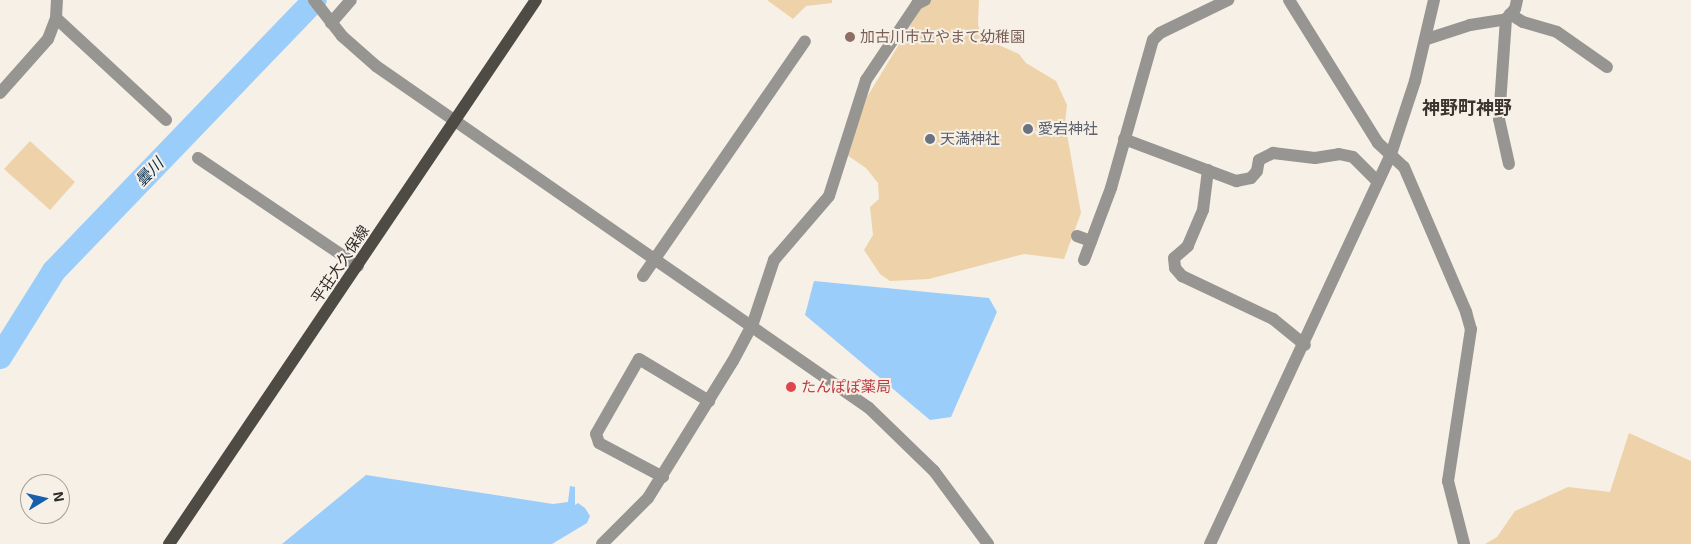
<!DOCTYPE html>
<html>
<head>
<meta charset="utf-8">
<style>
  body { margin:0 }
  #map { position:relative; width:1691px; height:544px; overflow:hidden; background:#f6f0e7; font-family:"Exo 2","Noto Sans JP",sans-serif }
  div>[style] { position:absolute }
  .green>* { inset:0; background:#eed2a9 }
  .water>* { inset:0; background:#9bcdfb }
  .river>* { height:24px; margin:-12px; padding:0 12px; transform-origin:12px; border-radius:12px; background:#9bcdfb }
  .minor>* { height:12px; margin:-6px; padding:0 6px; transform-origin:6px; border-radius:6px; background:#969591 }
  .major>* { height:12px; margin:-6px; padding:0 6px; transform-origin:6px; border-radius:6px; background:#4e4b44 }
  .dots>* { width:14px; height:14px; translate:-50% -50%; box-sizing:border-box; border:2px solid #f6f0e7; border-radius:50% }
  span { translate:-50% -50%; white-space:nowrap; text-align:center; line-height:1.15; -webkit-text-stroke:4px #f6f0e7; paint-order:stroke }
  .education-label { font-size:15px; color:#785e54 }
  .left { translate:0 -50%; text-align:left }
  .worship-label { font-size:15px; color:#5b616d }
  .street-label { font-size:15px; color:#2e2b28 }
  .health-label { font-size:15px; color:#be3a42 }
  .water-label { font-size:16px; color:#082e4c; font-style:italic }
  .quarter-label { font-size:18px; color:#3a352e; font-weight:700 }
  .north { position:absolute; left:20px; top:474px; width:50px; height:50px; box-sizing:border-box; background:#f6f0e7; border:1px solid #a6a19b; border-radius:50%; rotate:81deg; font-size:14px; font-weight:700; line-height:20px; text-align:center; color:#2e2b28 }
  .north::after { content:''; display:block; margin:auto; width:18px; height:22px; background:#175eae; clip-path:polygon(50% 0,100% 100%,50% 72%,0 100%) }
</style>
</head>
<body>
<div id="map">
  <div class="green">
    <div style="clip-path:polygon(767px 0,832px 0,832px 3px,806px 6px,793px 19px)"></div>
    <div style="clip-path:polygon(926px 0,979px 0,978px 25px,983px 38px,1019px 54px,1026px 63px,1056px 81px,1067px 105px,1065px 123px,1081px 213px,1064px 259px,1024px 254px,929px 279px,890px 281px,880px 274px,864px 250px,873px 235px,870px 207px,879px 199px,878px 183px,866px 168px,847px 155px,867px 97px)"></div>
    <div style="clip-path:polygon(30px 141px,75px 182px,50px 210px,4px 169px)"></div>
    <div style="clip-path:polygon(1629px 433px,1691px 461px,1691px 544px,1485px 544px,1497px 537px,1515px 511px,1568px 487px,1610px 492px)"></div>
  </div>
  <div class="water">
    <div style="clip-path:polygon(814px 281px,989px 298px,997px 312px,951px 417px,930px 420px,805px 315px)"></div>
    <div style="clip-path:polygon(366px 475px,553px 504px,568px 502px,570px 486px,575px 487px,575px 505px,578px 503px,585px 508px,590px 516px,587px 523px,552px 544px,282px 544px)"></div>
  </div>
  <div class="river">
    <div style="left:0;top:357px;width:102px;rotate:-57.9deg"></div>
    <div style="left:54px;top:271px;width:376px;rotate:-46.1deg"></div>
  </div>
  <div class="minor">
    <div style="left:314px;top:0;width:46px;rotate:52.1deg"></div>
    <div style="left:342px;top:36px;width:45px;rotate:41.4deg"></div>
    <div style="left:376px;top:66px;width:600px;rotate:34.75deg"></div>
    <div style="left:869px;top:408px;width:91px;rotate:44.1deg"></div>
    <div style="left:934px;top:471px;width:91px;rotate:53.5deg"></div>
    <div style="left:1289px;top:0;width:168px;rotate:58.1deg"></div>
    <div style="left:1378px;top:143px;width:35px;rotate:43deg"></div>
    <div style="left:1404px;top:167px;width:158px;rotate:66.8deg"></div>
    <div style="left:1466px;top:312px;width:18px;rotate:74deg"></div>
    <div style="left:1471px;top:329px;width:154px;rotate:98.6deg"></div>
    <div style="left:1448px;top:481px;width:65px;rotate:75.7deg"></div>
    <div style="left:1510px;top:14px;width:15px;rotate:32deg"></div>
    <div style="left:1523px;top:22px;width:35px;rotate:16deg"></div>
    <div style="left:1557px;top:32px;width:61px;rotate:35deg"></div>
    <div style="left:56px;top:18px;width:150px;rotate:42.8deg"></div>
    <div style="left:1506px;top:19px;width:100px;rotate:94deg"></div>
    <div style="left:1499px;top:119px;width:46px;rotate:77.5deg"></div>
    <div style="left:331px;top:23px;width:30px;rotate:-49deg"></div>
    <div style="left:1427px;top:39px;width:45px;rotate:-18deg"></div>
    <div style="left:1470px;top:25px;width:36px;rotate:-9deg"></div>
    <div style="left:1506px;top:19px;width:13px;rotate:-48deg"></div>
    <div style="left:1515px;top:9px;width:9px;rotate:-77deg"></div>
    <div style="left:0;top:93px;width:72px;rotate:-48.4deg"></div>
    <div style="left:48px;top:39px;width:22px;rotate:-69deg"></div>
    <div style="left:56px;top:18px;width:18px;rotate:-87deg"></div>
    <div style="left:1124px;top:139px;width:120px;rotate:20.6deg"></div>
    <div style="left:1236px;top:181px;width:15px;rotate:-11deg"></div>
    <div style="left:1251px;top:178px;width:9px;rotate:-49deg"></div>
    <div style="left:1257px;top:171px;width:11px;rotate:-80deg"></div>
    <div style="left:1259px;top:160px;width:16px;rotate:-27deg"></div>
    <div style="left:1273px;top:153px;width:42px;rotate:6.8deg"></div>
    <div style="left:1315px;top:158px;width:24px;rotate:-9deg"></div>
    <div style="left:1339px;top:154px;width:14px;rotate:12deg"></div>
    <div style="left:1353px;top:157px;width:35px;rotate:45deg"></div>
    <div style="left:198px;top:158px;width:193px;rotate:34deg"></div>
    <div style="left:1208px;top:170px;width:40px;rotate:97.1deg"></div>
    <div style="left:1203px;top:210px;width:39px;rotate:113deg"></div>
    <div style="left:1188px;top:246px;width:18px;rotate:139deg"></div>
    <div style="left:1174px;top:258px;width:10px;rotate:84deg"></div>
    <div style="left:1175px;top:268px;width:11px;rotate:49deg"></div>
    <div style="left:1182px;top:276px;width:101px;rotate:25.3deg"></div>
    <div style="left:1273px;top:319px;width:41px;rotate:39.1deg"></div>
    <div style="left:1077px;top:236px;width:15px;rotate:20deg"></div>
    <div style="left:1084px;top:260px;width:77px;rotate:-69.4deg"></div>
    <div style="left:1111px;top:188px;width:154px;rotate:-74.2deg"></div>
    <div style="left:1153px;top:40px;width:10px;rotate:-45deg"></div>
    <div style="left:1160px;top:33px;width:76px;rotate:-25.9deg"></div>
    <div style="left:643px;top:276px;width:285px;rotate:-55.4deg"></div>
    <div style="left:663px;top:477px;width:72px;rotate:-152deg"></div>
    <div style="left:599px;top:443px;width:9px;rotate:-108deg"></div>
    <div style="left:596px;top:434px;width:86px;rotate:-60.2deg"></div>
    <div style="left:639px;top:359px;width:82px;rotate:31deg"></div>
    <div style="left:602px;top:544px;width:65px;rotate:-45deg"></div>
    <div style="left:648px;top:498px;width:161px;rotate:-58.2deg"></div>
    <div style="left:733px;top:361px;width:40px;rotate:-62deg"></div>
    <div style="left:752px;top:326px;width:70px;rotate:-71.6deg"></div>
    <div style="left:774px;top:260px;width:84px;rotate:-49.3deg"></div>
    <div style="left:829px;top:196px;width:122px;rotate:-72.3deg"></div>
    <div style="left:866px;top:80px;width:92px;rotate:-56.1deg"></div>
    <div style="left:917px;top:4px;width:9px;rotate:-27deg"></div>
    <div style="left:1210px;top:544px;width:430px;rotate:-65.1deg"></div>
    <div style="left:1391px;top:154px;width:77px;rotate:-71.8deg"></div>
    <div style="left:1415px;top:81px;width:83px;rotate:-76.8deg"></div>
  </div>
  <div class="major">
    <div style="left:169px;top:544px;width:656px;rotate:-56deg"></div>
  </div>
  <div class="dots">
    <div style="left:850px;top:37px;background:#8d6e63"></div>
    <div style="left:1028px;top:129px;background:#6b7280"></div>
    <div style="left:930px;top:139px;background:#6b7280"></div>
    <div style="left:791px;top:387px;background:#e0444e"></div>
  </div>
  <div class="education-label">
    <span class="left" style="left:860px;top:37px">加古川市立やまて幼稚園</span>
  </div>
  <div class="worship-label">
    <span class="left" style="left:1038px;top:129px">愛宕神社</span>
    <span class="left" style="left:940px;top:139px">天満神社</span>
  </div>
  <div class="street-label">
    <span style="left:340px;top:264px;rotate:-56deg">平荘大久保線</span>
  </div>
  <div class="health-label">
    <span class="left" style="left:801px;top:387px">たんぽぽ薬局</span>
  </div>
  <div class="water-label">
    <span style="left:149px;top:172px;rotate:-46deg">曇川</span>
  </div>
  <div class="quarter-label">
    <span style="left:1467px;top:107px">神野町神野</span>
  </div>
  <div class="north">N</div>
</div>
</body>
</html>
